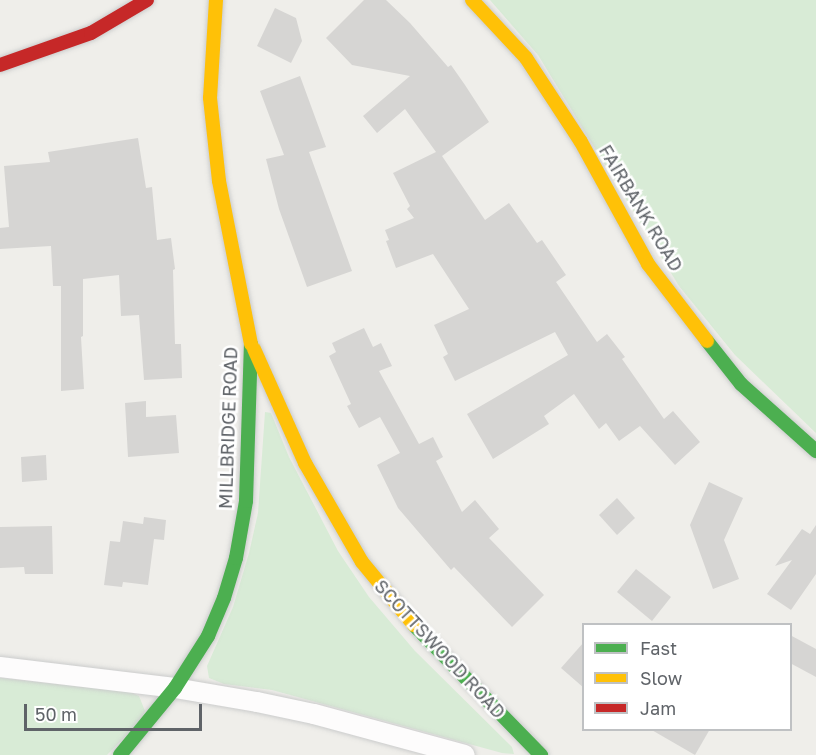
<!DOCTYPE html>
<html>
<head>
<meta charset="utf-8">
<style>
  body { margin:0 }
  #map { position:relative; width:816px; height:755px; overflow:hidden; background:#efeeea; font-family:"Golos Text",sans-serif }
  div>[style] { position:absolute }
  .green>* { inset:0; background:#d8ebd6 }
  .building>* { inset:0; background:#d6d5d3 }
  .roads { filter:drop-shadow(0 0 2px #cbcccc) drop-shadow(0 0 2px #cbcccc) }
  .street>* { height:20px; margin:-10px; padding:0 10px; transform-origin:10px; border-radius:10px; background:#fdfcfc }
  .fast>* { height:14px; margin:-7px; padding:0 7px; transform-origin:7px; border-radius:7px; background:#4caf50 }
  .slow>* { height:14px; margin:-7px; padding:0 7px; transform-origin:7px; border-radius:7px; background:#ffc107 }
  .jam>* { height:14px; margin:-7px; padding:0 7px; transform-origin:7px; border-radius:7px; background:#c62828 }
  span { translate:-50% -50%; white-space:nowrap; text-align:center; line-height:1.15; -webkit-text-stroke:5px #fff; paint-order:stroke }
  .street-label { font-size:18px; color:#5f6368 }
  .legend { position:absolute; left:582px; top:623px; width:210px; height:108px; box-sizing:border-box; background:#fff; border:2px solid #bfc1c3; margin:0; padding:8px 10px; list-style:none; font-size:18px; color:#5f6368 }
  .legend li { display:flex; align-items:center; gap:12px; height:30px }
  .legend b { width:30px; border:2px solid #bfc1c3 }
  .scale { position:absolute; left:24px; top:704px; width:178px; height:27px; box-sizing:border-box; border:3px solid #5f6368; border-top:0; padding-left:8px; font-size:18px; line-height:21px; white-space:nowrap; color:#5f6368; -webkit-text-stroke:4px #fff; paint-order:stroke }
</style>
</head>
<body>
<div id="map">
  <div class="green">
    <div style="clip-path:polygon(490px 0,816px 0,816px 433px,735px 355px,679px 286px,538px 55px)"></div>
    <div style="clip-path:polygon(265px 412px,271px 413px,289px 457px,338px 551px,369px 597px,415px 651px,512px 747px,514px 754px,502px 753px,272px 690px,224px 684px,209px 678px,207px 666px,233px 607px,249px 553px,258px 513px)"></div>
    <div style="clip-path:polygon(0 678px,130px 692px,139px 696px,145px 711px,141px 720px,107px 755px,0 755px)"></div>
  </div>
  <div class="building">
    <div style="clip-path:polygon(364px 0,386px 0,410px 23px,448px 67px,451px 65px,465px 85px,489px 122px,442px 156px,485px 220px,509px 203px,537px 243px,542px 240px,566px 275px,556px 282px,597px 342px,607px 334px,625px 357px,622px 359px,664px 419px,673px 411px,700px 442px,675px 465px,640px 426px,619px 441px,606px 423px,599px 429px,574px 394px,544px 416px,549px 424px,493px 459px,467px 414px,568px 355px,555px 332px,455px 381px,443px 357px,448px 354px,434px 325px,469px 309px,433px 254px,396px 268px,386px 241px,389px 240px,385px 230px,414px 218px,407px 209px,410px 206px,393px 173px,436px 152px,405px 109px,377px 133px,363px 116px,410px 76px,352px 65px,326px 38px)"></div>
    <div style="clip-path:polygon(275px 8px,296px 18px,302px 41px,291px 63px,257px 46px)"></div>
    <div style="clip-path:polygon(300px 76px,326px 147px,309px 152px,352px 271px,307px 287px,279px 209px,266px 159px,284px 155px,260px 91px)"></div>
    <div style="clip-path:polygon(138px 138px,146px 188px,152px 187px,157px 240px,171px 238px,175px 269px,173px 270px,175px 344px,181px 344px,182px 378px,144px 380px,139px 315px,121px 316px,119px 275px,83px 279px,83px 336px,81px 337px,84px 389px,61px 391px,61px 286px,53px 286px,51px 246px,0 249px,0 228px,9px 227px,4px 166px,50px 162px,48px 152px)"></div>
    <div style="clip-path:polygon(364px 328px,373px 347px,381px 343px,392px 366px,379px 371px,419px 444px,433px 437px,443px 457px,436px 461px,462px 512px,475px 500px,499px 529px,489px 538px,544px 595px,512px 627px,454px 567px,451px 570px,398px 508px,377px 465px,400px 453px,380px 417px,359px 428px,347px 406px,351px 404px,329px 356px,336px 352px,332px 343px)"></div>
    <div style="clip-path:polygon(146px 401px,146px 417px,176px 415px,179px 453px,128px 457px,125px 403px)"></div>
    <div style="clip-path:polygon(46px 455px,47px 480px,22px 482px,21px 457px)"></div>
    <div style="clip-path:polygon(709px 482px,743px 498px,724px 540px,739px 579px,713px 589px,690px 525px)"></div>
    <div style="clip-path:polygon(617px 498px,635px 518px,617px 535px,599px 515px)"></div>
    <div style="clip-path:polygon(144px 517px,166px 520px,164px 540px,154px 539px,148px 585px,123px 582px,122px 587px,104px 585px,110px 541px,120px 542px,123px 521px,143px 524px)"></div>
    <div style="clip-path:polygon(816px 525px,816px 574px,791px 610px,767px 594px,792px 560px,775px 566px,802px 529px,810px 534px)"></div>
    <div style="clip-path:polygon(52px 526px,53px 574px,25px 574px,24px 567px,0 568px,0 527px)"></div>
    <div style="clip-path:polygon(636px 569px,671px 597px,652px 621px,617px 592px)"></div>
    <div style="clip-path:polygon(790px 635px,816px 649px,816px 677px,790px 663px)"></div>
    <div style="clip-path:polygon(584px 642px,584px 688px,561px 668px)"></div>
    <div style="clip-path:polygon(650px 729px,710px 729px,695px 755px)"></div>
  </div>
  <div class="roads">
    <div class="street">
      <div style="left:0;top:667px;width:176px;rotate:6.8deg"></div>
      <div style="left:175px;top:688px;width:83px;rotate:9.7deg"></div>
      <div style="left:257px;top:702px;width:58px;rotate:11.9deg"></div>
      <div style="left:314px;top:714px;width:156px;rotate:15.2deg"></div>
    </div>
    <div class="fast">
      <div style="left:707px;top:341px;width:55px;rotate:51.7deg"></div>
      <div style="left:741px;top:384px;width:101px;rotate:41.8deg"></div>
      <div style="left:414px;top:625px;width:182px;rotate:45.7deg"></div>
      <div style="left:120px;top:755px;width:87px;rotate:-50.6deg"></div>
      <div style="left:175px;top:688px;width:62px;rotate:-57.6deg"></div>
      <div style="left:208px;top:636px;width:41px;rotate:-67.2deg"></div>
      <div style="left:224px;top:598px;width:42px;rotate:-73.3deg"></div>
      <div style="left:236px;top:558px;width:58px;rotate:-80deg"></div>
      <div style="left:246px;top:501px;width:157px;rotate:-88.2deg"></div>
    </div>
    <div class="slow">
      <div style="left:216px;top:0;width:98px;rotate:93.5deg"></div>
      <div style="left:210px;top:98px;width:83px;rotate:83.8deg"></div>
      <div style="left:219px;top:181px;width:166px;rotate:78.9deg"></div>
      <div style="left:472px;top:0;width:79px;rotate:47deg"></div>
      <div style="left:526px;top:58px;width:100px;rotate:56.8deg"></div>
      <div style="left:581px;top:142px;width:139px;rotate:61.2deg"></div>
      <div style="left:648px;top:264px;width:97px;rotate:52.5deg"></div>
      <div style="left:254px;top:349px;width:125px;rotate:65.9deg"></div>
      <div style="left:305px;top:463px;width:114px;rotate:60.1deg"></div>
      <div style="left:362px;top:562px;width:82px;rotate:50.5deg"></div>
    </div>
    <div class="jam">
      <div style="left:0;top:65px;width:96px;rotate:-19.4deg"></div>
      <div style="left:91px;top:33px;width:65px;rotate:-30.5deg"></div>
    </div>
  </div>
  <div class="street-label">
    <span style="left:641px;top:208px;rotate:59deg">FAIRBANK ROAD</span>
    <span style="left:228px;top:428px;rotate:-88deg">MILLBRIDGE ROAD</span>
    <span style="left:440px;top:649px;rotate:47deg">SCOTTSWOOD ROAD</span>
  </div>
  <ul class="legend">
  <li><b style="height:8px;background:#4caf50"></b>Fast</li>
  <li><b style="height:8px;background:#ffc107"></b>Slow</li>
  <li><b style="height:8px;background:#c62828"></b>Jam</li>
  </ul>
  <div class="scale">50 m</div>
</div>
</body>
</html>
